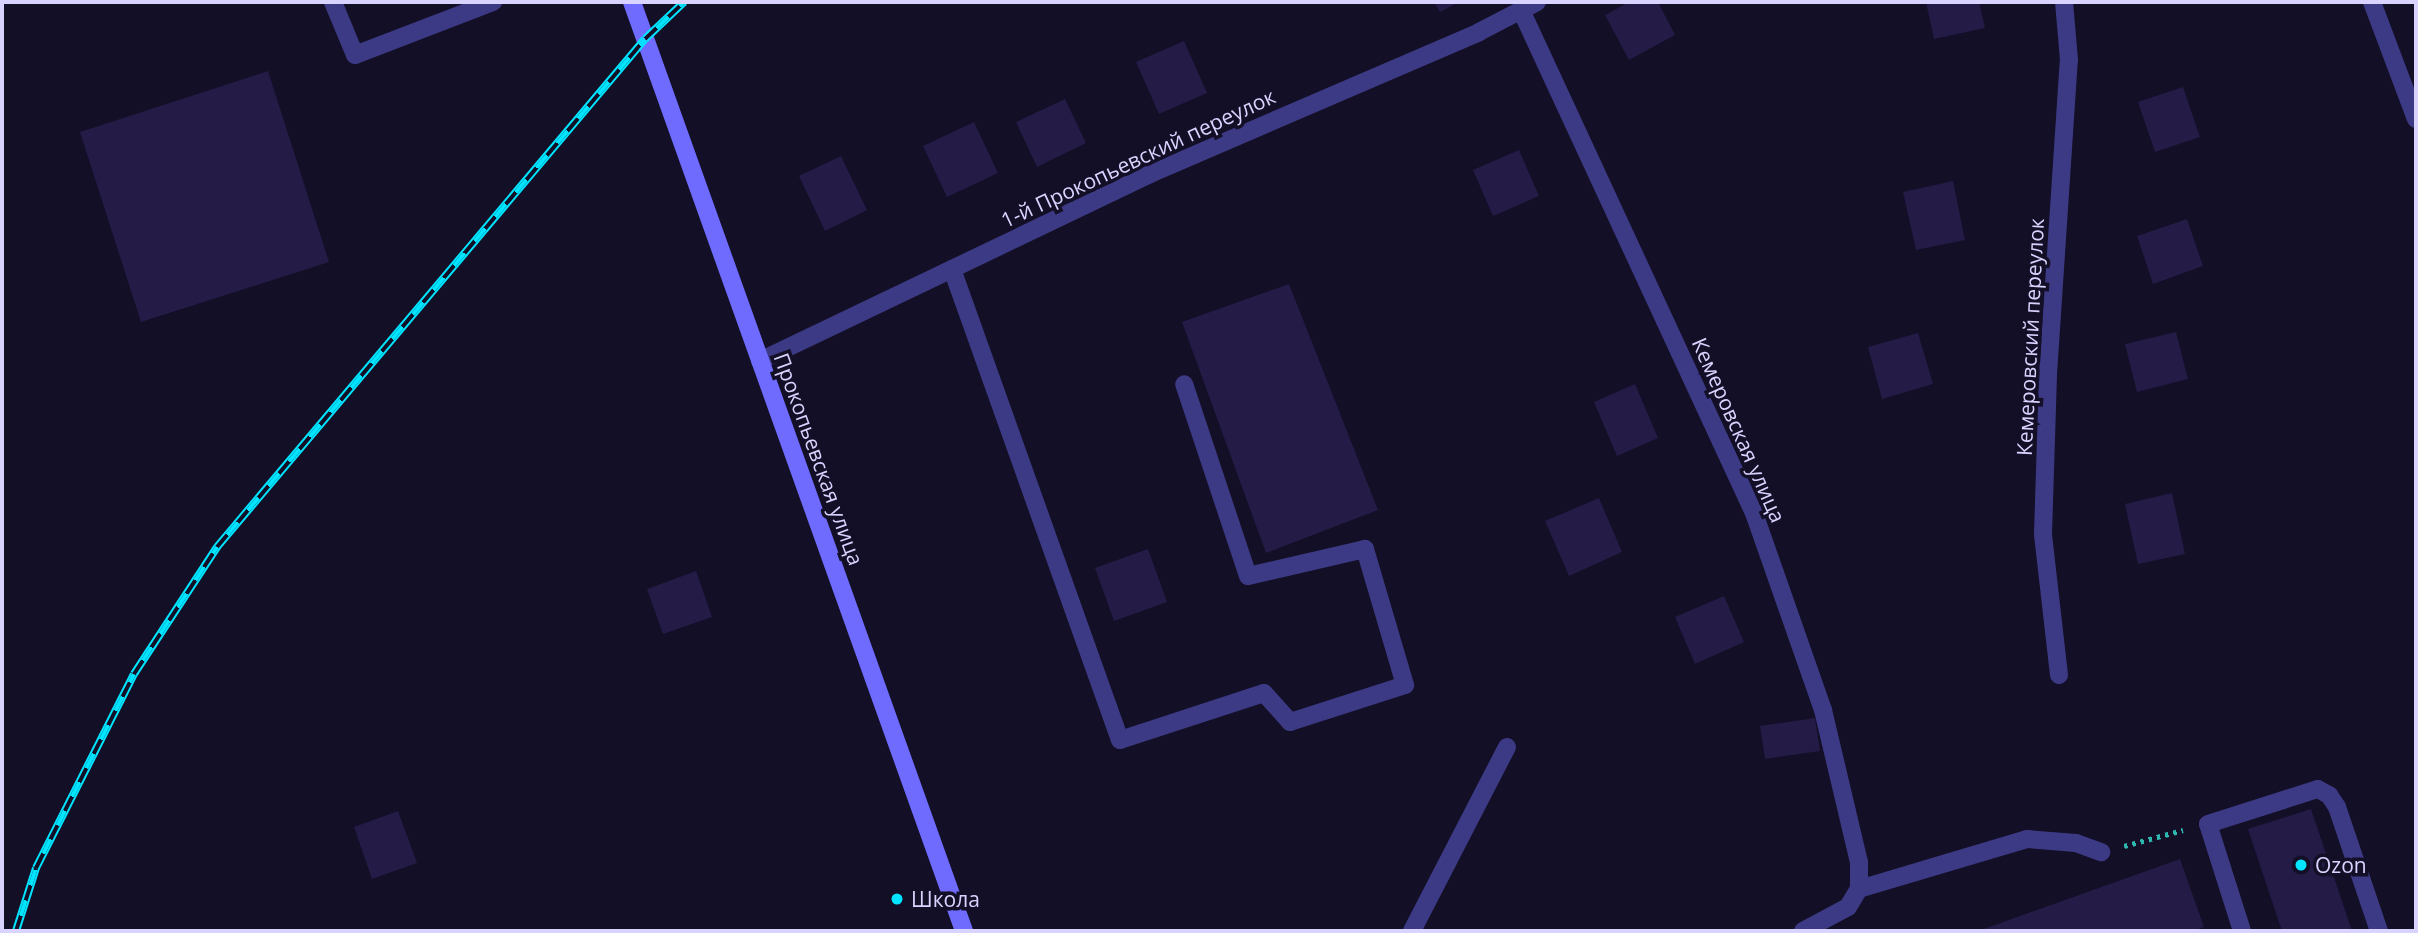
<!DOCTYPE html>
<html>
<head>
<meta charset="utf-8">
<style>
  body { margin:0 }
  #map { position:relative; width:2418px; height:933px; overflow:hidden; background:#130f26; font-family:"Open Sans",sans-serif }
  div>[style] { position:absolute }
  .building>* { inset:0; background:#241b47 }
  .path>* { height:4.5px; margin-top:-2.25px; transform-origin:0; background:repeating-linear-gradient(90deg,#2fb8b0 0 3.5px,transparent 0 8.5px) }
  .lane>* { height:18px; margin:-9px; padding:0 9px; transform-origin:9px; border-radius:9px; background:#3d3a85 }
  .street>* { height:18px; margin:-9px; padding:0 9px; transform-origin:9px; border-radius:9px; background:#3d3a85 }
  .secondary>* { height:18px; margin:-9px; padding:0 9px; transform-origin:9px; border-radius:9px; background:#6f6bff }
  .rail>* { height:8px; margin-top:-4px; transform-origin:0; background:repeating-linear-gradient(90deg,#130f26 0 16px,#00e5ff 0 32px); box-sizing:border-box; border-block:2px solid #00e5ff }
  .dots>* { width:19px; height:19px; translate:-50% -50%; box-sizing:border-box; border:4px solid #130f26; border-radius:50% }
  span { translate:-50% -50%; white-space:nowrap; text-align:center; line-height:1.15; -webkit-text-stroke:7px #130f26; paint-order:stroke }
  .street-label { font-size:21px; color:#d9d4ff }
  .poi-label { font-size:21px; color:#d9d4ff }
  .left { translate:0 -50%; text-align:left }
  .frame { position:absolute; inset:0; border:4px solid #d9d4ff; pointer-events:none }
</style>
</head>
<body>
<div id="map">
  <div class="building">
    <div style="clip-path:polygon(1434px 2px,1459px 2px,1440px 12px)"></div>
    <div style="clip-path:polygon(1629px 2px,1658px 2px,1675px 35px,1629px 60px,1605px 15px)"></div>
    <div style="clip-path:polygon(1926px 2px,1979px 2px,1985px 28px,1934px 39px)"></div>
    <div style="clip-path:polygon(1184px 41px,1207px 93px,1159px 114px,1136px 62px)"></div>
    <div style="clip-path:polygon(268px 71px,329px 262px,141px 322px,80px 132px)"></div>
    <div style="clip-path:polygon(2183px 87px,2200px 137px,2155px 152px,2138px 102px)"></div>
    <div style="clip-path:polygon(1065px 99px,1086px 143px,1037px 167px,1016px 122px)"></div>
    <div style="clip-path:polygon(974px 122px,998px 173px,947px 197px,923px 146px)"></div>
    <div style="clip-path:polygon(1519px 150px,1539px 196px,1493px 216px,1473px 170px)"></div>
    <div style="clip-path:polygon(841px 156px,867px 210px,825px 231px,799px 176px)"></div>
    <div style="clip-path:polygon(1953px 181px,1965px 240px,1916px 250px,1903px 192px)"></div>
    <div style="clip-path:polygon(2187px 219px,2203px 266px,2153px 284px,2137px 236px)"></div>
    <div style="clip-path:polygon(1289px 284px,1378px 510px,1266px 553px,1182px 322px)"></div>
    <div style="clip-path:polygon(2176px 332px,2188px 379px,2137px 392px,2125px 344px)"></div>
    <div style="clip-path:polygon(1918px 333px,1933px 384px,1882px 399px,1868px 347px)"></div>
    <div style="clip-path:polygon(1635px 384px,1658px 438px,1617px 456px,1594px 402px)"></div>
    <div style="clip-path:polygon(2172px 493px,2185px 554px,2138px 564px,2125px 504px)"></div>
    <div style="clip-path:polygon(1599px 498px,1622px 552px,1569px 576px,1545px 521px)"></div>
    <div style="clip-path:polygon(1148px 549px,1167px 602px,1114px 621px,1095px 568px)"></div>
    <div style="clip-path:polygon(696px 571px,712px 617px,663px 634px,647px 589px)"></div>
    <div style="clip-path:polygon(1724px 596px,1744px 642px,1695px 664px,1675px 617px)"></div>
    <div style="clip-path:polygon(1815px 718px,1820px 751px,1765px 759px,1760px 726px)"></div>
    <div style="clip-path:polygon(2311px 809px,2352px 931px,2282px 931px,2248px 829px)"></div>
    <div style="clip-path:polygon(398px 811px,417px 863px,372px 879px,354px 827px)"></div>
    <div style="clip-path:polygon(2180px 859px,2204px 927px,2192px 931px,1978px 931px)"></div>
  </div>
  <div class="path">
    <div style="left:2124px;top:846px;width:61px;rotate:-15.2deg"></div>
  </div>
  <div class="lane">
    <div style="left:333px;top:2px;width:57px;rotate:67.5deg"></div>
    <div style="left:355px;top:55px;width:148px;rotate:-21deg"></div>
    <div style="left:952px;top:269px;width:500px;rotate:70.37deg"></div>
    <div style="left:1120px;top:740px;width:151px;rotate:-18.1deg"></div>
    <div style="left:1264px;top:693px;width:39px;rotate:48deg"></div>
    <div style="left:1290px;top:722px;width:121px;rotate:-17.8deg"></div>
    <div style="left:1405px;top:685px;width:142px;rotate:-106.4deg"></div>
    <div style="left:1365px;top:549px;width:120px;rotate:167deg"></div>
    <div style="left:1248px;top:576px;width:202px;rotate:-108.4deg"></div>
    <div style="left:1412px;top:931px;width:207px;rotate:-62.7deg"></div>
    <div style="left:1803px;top:931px;width:51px;rotate:-28.1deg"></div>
    <div style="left:1848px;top:907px;width:21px;rotate:-59deg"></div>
    <div style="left:1859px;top:889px;width:175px;rotate:-16.6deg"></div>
    <div style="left:2027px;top:839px;width:49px;rotate:4.7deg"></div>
    <div style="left:2076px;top:843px;width:27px;rotate:20deg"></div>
    <div style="left:2242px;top:931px;width:112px;rotate:-107.6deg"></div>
    <div style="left:2208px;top:824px;width:115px;rotate:-17.7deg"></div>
    <div style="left:2318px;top:789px;width:13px;rotate:29deg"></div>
    <div style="left:2329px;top:795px;width:14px;rotate:56deg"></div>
    <div style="left:2337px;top:807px;width:131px;rotate:71.3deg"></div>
  </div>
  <div class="street">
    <div style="left:2372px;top:2px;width:125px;rotate:69.4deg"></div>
    <div style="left:1521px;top:10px;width:554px;rotate:65.15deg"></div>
    <div style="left:1754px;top:513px;width:209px;rotate:70.7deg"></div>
    <div style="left:1823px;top:710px;width:156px;rotate:76.7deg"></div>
    <div style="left:1859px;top:862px;width:27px;rotate:90deg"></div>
    <div style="left:760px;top:361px;width:433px;rotate:-25.6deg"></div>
    <div style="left:1150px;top:174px;width:358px;rotate:-23.3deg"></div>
    <div style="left:1479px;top:32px;width:65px;rotate:-27.3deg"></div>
    <div style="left:2059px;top:675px;width:142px;rotate:-96.5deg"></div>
    <div style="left:2043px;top:534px;width:160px;rotate:-88.2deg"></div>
    <div style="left:2048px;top:374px;width:315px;rotate:-86.2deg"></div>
    <div style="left:2069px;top:60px;width:58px;rotate:-94.9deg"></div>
  </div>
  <div class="secondary">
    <div style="left:632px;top:2px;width:987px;rotate:70.33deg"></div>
  </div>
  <div class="rail">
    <div style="left:16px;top:931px;width:66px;rotate:-72.4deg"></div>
    <div style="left:36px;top:868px;width:217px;rotate:-63.2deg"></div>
    <div style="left:134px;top:674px;width:152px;rotate:-56.8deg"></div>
    <div style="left:217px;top:547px;width:664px;rotate:-49.89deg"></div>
    <div style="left:645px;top:39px;width:54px;rotate:-43.5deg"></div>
  </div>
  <div class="dots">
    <div style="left:2301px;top:865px;background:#00e5ff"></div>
    <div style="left:897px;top:899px;background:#00e5ff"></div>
  </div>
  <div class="street-label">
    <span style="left:1138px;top:158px;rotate:-25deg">1-й Прокопьевский переулок</span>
    <span style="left:2030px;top:337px;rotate:-87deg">Кемеровский переулок</span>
    <span style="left:1739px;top:430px;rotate:66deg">Кемеровская улица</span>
    <span style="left:819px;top:459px;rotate:70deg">Прокопьевская улица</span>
  </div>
  <div class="poi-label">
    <span class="left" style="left:2315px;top:865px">Ozon</span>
    <span class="left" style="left:911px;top:899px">Школа</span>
  </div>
  <div class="frame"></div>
</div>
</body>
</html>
